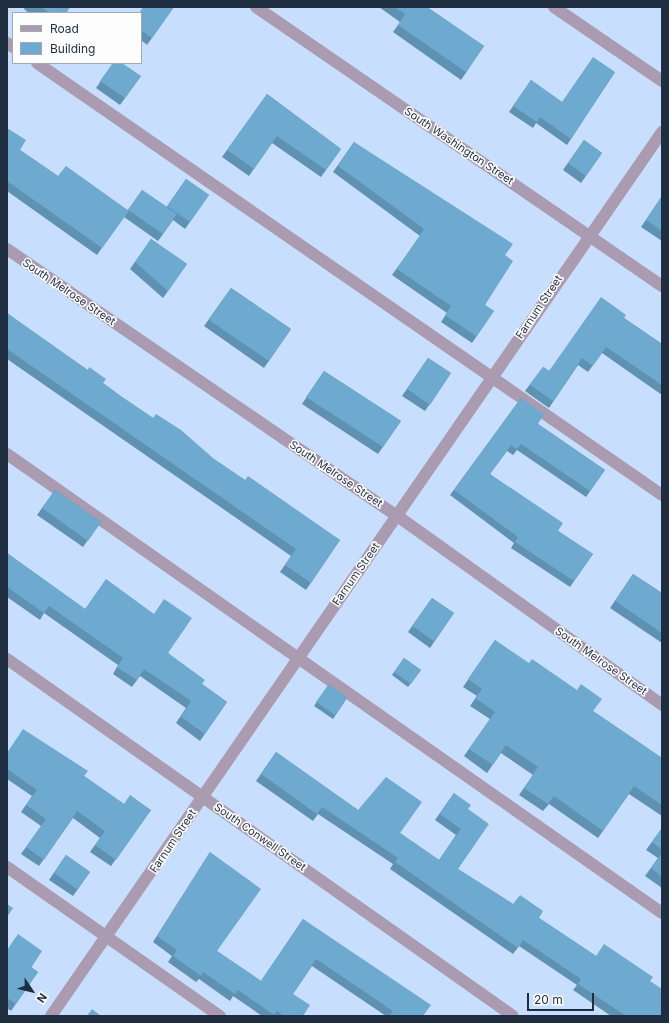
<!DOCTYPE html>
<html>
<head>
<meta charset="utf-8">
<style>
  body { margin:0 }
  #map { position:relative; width:669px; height:1023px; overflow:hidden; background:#c8defe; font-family:Inter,sans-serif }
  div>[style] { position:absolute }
  .lane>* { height:12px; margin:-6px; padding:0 6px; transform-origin:6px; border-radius:6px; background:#ab9bb1 }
  .street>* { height:12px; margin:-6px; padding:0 6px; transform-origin:6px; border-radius:6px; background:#ab9bb1 }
  .wall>* { inset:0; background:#5f91b2 }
  .building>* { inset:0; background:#6ea9cf }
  span { translate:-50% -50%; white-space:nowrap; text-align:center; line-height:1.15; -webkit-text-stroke:3px #fdfdfd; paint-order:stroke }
  .street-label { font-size:11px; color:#1f2d41 }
  .frame { position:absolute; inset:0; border:8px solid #1f2d41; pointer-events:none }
  .legend { position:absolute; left:12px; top:12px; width:130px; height:52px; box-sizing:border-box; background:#fdfdfd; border:1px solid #a4aab2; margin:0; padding:5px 7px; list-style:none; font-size:12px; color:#1f2d41 }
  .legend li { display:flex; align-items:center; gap:8px; height:20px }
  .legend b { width:20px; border:1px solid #a4aab2 }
  .north { position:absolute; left:12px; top:971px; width:40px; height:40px; -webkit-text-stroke:3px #fdfdfd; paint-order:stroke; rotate:125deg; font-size:11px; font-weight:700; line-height:16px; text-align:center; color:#1f2d41 }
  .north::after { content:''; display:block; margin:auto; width:14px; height:18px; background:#1f2d41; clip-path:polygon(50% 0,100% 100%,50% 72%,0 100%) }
  .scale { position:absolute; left:527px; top:993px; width:67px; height:18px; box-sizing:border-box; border:2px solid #1f2d41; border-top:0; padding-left:5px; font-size:12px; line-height:14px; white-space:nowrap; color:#1f2d41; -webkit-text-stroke:3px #fdfdfd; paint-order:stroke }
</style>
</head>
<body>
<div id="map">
  <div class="lane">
    <div style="left:554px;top:7px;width:131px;rotate:34.4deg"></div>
    <div style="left:7px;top:43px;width:7px;rotate:34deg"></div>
    <div style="left:37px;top:63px;width:760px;rotate:34.65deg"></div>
    <div style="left:7px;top:454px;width:800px;rotate:35.02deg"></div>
    <div style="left:7px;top:867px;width:260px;rotate:35deg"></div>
  </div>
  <div class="street">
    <div style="left:256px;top:7px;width:493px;rotate:34.5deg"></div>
    <div style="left:7px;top:249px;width:471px;rotate:34.4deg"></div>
    <div style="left:396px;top:515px;width:327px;rotate:35.5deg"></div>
    <div style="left:7px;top:659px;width:619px;rotate:35.2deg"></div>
    <div style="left:51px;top:1016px;width:1075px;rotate:-55.35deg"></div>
  </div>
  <div class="wall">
    <div style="clip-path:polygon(25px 7px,70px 7px,66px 13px,29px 13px,24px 9px)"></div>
    <div style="clip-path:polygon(174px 7px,147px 45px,141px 40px,141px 13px)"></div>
    <div style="clip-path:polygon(379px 7px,427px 7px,484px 46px,461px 80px,393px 32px,400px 22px)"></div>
    <div style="clip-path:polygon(113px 63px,141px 76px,120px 105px,96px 88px)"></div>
    <div style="clip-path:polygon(615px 72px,567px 145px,536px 123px,533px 128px,509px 112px,531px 80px,562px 102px)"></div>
    <div style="clip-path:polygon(267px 94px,341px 149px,321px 177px,272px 143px,249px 176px,222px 157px)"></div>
    <div style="clip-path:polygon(7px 128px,20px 150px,58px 176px,128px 210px,142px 190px,167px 207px,186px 179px,209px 195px,185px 229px,173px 220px,158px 241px,124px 217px,97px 255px,7px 191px)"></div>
    <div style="clip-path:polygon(584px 140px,602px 153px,581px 183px,563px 170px)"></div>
    <div style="clip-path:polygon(354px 142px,505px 255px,485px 305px,494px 311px,472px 343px,441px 322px,447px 313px,392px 275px,420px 236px,333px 172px)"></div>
    <div style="clip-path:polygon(662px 196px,662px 241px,641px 227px)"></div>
    <div style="clip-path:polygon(151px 239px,187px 264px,163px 298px,130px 269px)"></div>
    <div style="clip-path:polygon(231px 288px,291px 329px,264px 368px,204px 326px)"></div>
    <div style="clip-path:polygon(7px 313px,122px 397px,153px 418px,245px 480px,340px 540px,306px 590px,280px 572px,291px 556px,7px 359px)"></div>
    <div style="clip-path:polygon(624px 318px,662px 344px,662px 395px,602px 353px,588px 372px,578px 365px,549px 408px,525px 391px,543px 367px,549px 371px)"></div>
    <div style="clip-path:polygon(428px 358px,451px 373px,425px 411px,402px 396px)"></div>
    <div style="clip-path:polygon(324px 371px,401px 421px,378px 454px,302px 404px)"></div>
    <div style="clip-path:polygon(521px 398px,538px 424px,605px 470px,586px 497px,517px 450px,513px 455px,507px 451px,490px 474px,558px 531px,593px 554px,570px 587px,511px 548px,514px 543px,450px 495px)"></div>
    <div style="clip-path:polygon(55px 490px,101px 522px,83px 547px,37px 515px)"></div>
    <div style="clip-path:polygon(7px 553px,85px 609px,168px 653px,202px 684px,227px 702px,200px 741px,176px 723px,186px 708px,140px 676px,132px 687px,113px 674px,118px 665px,44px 613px,40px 620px,7px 597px)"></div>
    <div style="clip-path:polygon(633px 574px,662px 593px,662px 643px,610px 608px)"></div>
    <div style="clip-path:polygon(432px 598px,454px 613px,430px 648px,408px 632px)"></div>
    <div style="clip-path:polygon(495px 640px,593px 711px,662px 758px,662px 816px,629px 794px,598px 838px,549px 804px,543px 811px,519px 795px,533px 775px,501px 753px,487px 773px,464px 756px,490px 719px,470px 706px,477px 696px,463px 687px)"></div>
    <div style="clip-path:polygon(404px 658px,421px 670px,408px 687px,392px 675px)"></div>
    <div style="clip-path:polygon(329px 684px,347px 698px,333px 719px,314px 706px)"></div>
    <div style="clip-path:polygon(276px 752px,358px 810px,400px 833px,439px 860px,456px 835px,435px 820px,454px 793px,468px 809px,458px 869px,513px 904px,539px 918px,596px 956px,650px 981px,662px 1016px,611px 1016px,573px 990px,577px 985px,519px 946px,513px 954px,390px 869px,393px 864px,318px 814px,313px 821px,256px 781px)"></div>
    <div style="clip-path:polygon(7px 753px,84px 776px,124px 804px,151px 810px,111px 866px,90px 852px,100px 838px,73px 818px,39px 866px,21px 854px,41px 826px,21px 812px,32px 796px,7px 779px)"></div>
    <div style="clip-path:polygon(662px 828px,662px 888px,645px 876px,658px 858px,646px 850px)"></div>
    <div style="clip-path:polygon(210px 852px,217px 951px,261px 981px,303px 919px,423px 1016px,386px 1016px,312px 966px,293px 994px,303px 1016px,262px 1016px,233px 996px,230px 1001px,199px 979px,196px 982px,168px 962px,172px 956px,153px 942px)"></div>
    <div style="clip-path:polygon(66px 855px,90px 872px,73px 896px,49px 880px)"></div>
    <div style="clip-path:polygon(7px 950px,38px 972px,11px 1011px,7px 1008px)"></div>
  </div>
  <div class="building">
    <div style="clip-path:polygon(41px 7px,70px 7px,66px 13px,50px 13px)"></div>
    <div style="clip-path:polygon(143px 7px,174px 7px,152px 38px,141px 30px,141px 13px,139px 13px)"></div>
    <div style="clip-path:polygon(395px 7px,427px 7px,484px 46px,466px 72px,398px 25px,405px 14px)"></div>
    <div style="clip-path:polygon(593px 57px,615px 72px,571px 139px,540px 117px,537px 122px,513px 106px,531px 80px,562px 102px)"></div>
    <div style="clip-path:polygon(113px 63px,122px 63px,141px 76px,125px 98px,100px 81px)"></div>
    <div style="clip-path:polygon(267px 94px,341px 149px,326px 170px,277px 136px,254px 169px,227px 150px)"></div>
    <div style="clip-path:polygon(7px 128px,26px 140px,20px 150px,58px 176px,66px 166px,129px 211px,102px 248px,7px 181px)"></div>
    <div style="clip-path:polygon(584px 140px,602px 153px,586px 176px,568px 163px)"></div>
    <div style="clip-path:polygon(354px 142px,513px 244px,505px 255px,513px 261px,485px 305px,494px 311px,476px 336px,445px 315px,451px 306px,397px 269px,424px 229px,338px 166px)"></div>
    <div style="clip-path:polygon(186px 179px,209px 195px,190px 222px,167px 206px)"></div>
    <div style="clip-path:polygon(142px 190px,177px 214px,163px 234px,128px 210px)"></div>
    <div style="clip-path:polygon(662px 196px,662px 231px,646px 220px)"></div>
    <div style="clip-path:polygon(151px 239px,187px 264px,168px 291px,135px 262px)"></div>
    <div style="clip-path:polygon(231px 288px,291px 329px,269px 361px,209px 320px)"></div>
    <div style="clip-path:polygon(601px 297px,626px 315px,624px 318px,662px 344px,662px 385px,606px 347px,593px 366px,582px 358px,553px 401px,530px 385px,543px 367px,549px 371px)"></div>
    <div style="clip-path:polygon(7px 313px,88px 370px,89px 367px,106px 379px,103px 383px,122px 397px,153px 418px,156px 414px,181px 430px,214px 459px,245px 480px,248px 476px,340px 540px,311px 583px,285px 565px,296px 549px,7px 349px)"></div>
    <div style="clip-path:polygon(428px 358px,451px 373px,430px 405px,407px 389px)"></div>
    <div style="clip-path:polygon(324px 371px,401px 421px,383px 447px,306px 397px)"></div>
    <div style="clip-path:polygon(521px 398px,544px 414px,538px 424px,605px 470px,590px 491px,521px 444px,517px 449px,511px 445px,490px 474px,563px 523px,558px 531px,593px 554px,574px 581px,515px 542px,518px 537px,454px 490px)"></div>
    <div style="clip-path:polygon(55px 490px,101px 522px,88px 541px,42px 508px)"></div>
    <div style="clip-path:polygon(7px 553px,85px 609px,106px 579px,154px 614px,164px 599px,192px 618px,168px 653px,205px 680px,202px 684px,227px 702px,205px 734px,181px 717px,191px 701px,144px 669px,137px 680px,117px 667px,123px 658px,49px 606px,44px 613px,7px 587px)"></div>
    <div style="clip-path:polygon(633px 574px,662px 593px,662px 633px,615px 601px)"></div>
    <div style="clip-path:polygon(432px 598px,454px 613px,434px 641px,412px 626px)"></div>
    <div style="clip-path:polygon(495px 640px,529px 663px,532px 659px,577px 690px,581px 684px,602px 699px,593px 711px,662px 758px,662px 805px,634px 786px,603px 831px,554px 796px,548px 804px,524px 788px,538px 767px,506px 745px,493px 765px,469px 749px,495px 712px,475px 698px,482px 689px,468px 679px)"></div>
    <div style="clip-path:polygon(404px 658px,421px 670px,411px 684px,394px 672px)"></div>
    <div style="clip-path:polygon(329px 684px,347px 698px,335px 715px,316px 702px)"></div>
    <div style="clip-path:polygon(23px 729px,88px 771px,84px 776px,124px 804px,130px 795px,151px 810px,116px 860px,95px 845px,105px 831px,77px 811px,44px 860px,26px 847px,46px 819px,26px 805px,37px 790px,7px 769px,7px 753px)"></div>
    <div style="clip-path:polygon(276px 752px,358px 810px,386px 777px,422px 802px,400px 833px,439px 860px,461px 829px,440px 814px,454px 793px,471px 805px,468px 809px,489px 824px,458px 869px,513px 904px,520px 895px,543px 911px,539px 918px,596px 956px,604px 944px,653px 977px,650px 981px,662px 989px,662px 1016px,626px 1016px,578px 984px,581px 979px,523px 940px,518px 948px,395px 862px,398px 858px,322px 807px,317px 814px,261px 774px)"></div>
    <div style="clip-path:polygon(662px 828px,662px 850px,652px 842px)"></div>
    <div style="clip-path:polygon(210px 852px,261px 889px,217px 951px,261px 981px,303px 919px,431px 1005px,423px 1016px,389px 1016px,393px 1011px,316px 959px,293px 994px,310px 1005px,303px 1016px,284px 1016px,277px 1011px,274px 1015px,238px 990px,235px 994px,203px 972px,201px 976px,173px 956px,177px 950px,157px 936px)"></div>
    <div style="clip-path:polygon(662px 853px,662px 877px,651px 868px)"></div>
    <div style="clip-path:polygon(66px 855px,90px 872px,77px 889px,54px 873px)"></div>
    <div style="clip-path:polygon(7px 904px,13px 908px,7px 917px)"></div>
    <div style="clip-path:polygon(18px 934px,42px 951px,31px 968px,38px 972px,16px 1004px,7px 998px,7px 950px)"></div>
    <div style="clip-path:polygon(92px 1009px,101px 1016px,87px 1016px)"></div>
  </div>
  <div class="street-label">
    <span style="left:459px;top:146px;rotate:34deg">South Washington Street</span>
    <span style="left:69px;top:292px;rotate:34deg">South Melrose Street</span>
    <span style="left:539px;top:307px;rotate:-56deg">Farnum Street</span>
    <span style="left:336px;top:474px;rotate:34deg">South Melrose Street</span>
    <span style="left:356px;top:574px;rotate:-55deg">Farnum Street</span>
    <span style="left:601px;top:661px;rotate:35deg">South Melrose Street</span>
    <span style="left:260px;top:837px;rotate:35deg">South Conwell Street</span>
    <span style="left:173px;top:841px;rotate:-56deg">Farnum Street</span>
  </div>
  <div class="frame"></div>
  <ul class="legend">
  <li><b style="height:5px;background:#ab9bb1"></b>Road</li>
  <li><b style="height:11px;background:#6ea9cf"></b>Building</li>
  </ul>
  <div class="north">N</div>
  <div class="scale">20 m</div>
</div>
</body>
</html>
